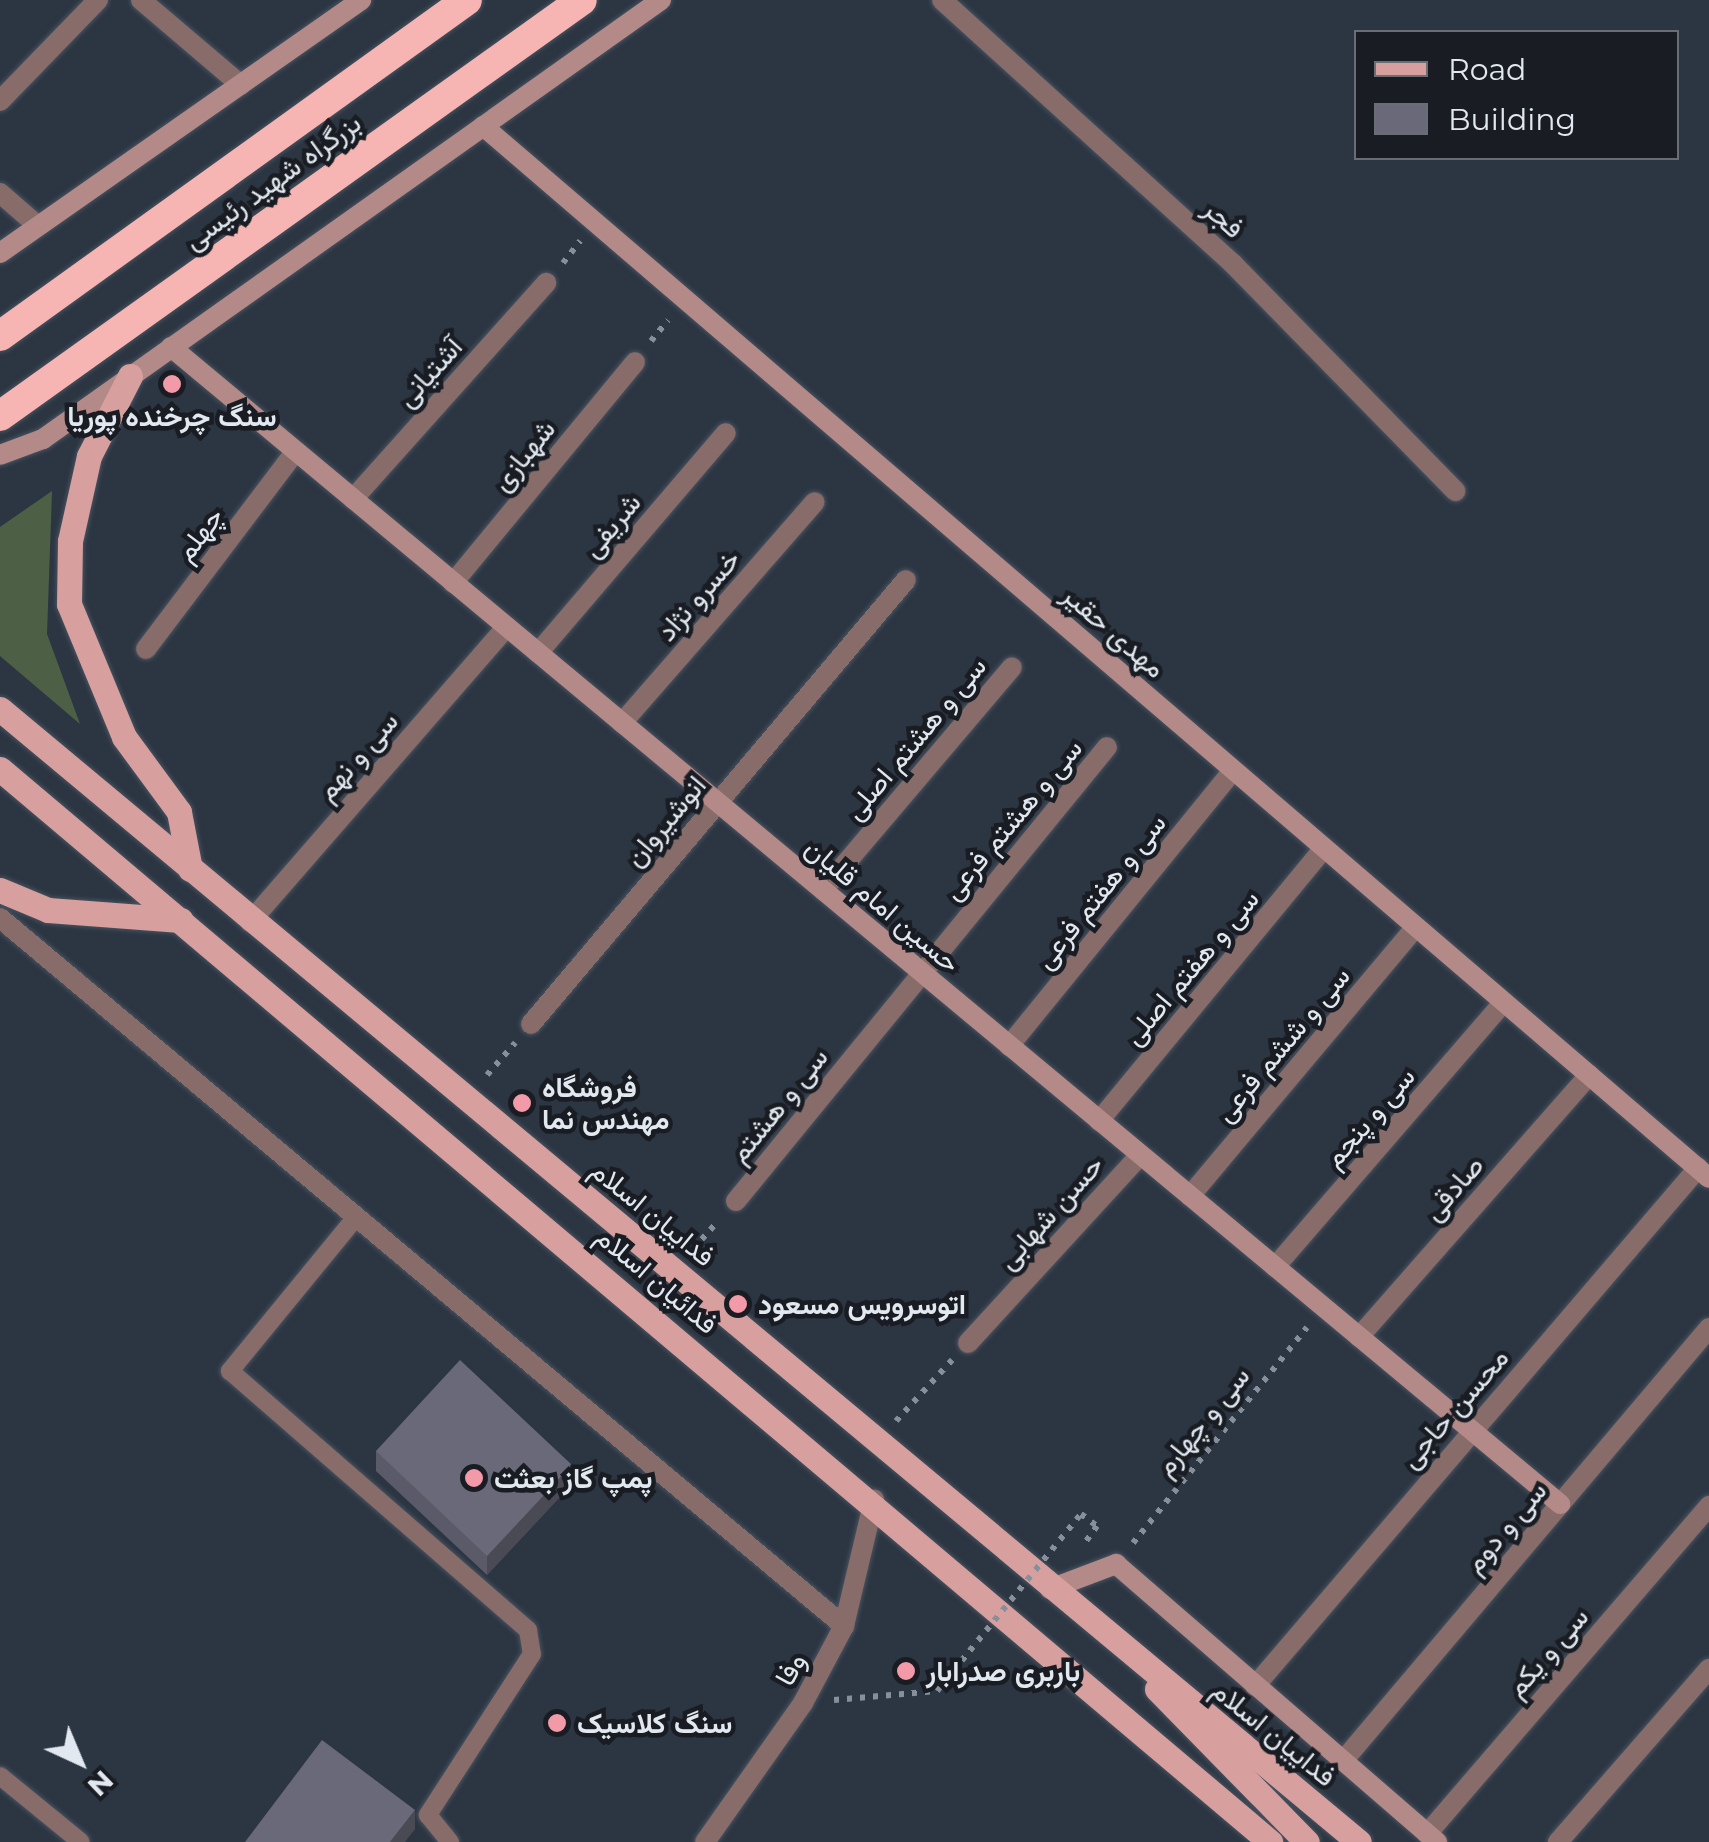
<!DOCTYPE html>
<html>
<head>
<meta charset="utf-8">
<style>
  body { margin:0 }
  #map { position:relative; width:1709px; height:1842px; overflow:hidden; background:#2c3643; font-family:Montserrat,Vazirmatn,sans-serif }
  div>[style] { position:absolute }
  .green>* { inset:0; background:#4d6046 }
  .path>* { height:6px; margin-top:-3px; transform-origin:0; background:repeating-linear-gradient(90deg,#87909a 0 5px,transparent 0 13px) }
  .roads { filter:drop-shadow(0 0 2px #49525f) drop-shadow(0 0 2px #49525f) }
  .lane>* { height:18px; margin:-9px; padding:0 9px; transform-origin:9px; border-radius:9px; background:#876c6a }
  .street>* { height:20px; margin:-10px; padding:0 10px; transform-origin:10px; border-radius:10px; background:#876c6a }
  .secondary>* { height:20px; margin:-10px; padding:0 10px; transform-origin:10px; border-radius:10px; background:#b48a88 }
  .primary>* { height:25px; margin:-12.5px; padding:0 12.5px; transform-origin:12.5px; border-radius:12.5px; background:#d7a09e }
  .highway>* { height:30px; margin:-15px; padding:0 15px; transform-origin:15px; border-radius:15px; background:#f6b5b2 }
  .path-bridge>* { height:6px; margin-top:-3px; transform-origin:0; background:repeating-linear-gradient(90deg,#87909a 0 5px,transparent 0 13px) }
  .wall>* { inset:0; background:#5a5a69 }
  .shaded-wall>* { inset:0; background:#4a4a55 }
  .building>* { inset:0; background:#69697a }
  .dots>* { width:28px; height:28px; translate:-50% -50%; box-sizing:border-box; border:5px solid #191d23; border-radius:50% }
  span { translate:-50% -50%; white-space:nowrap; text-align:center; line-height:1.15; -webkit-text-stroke:9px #191d23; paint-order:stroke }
  .street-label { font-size:28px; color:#e1e8f0 }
  .poi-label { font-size:28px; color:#e1e8f0; font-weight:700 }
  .left { translate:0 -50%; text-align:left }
  .legend { position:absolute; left:1354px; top:30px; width:325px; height:130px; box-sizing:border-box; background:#191d23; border:2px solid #696e75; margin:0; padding:12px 18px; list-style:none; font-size:30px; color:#e1e8f0 }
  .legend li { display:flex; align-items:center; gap:20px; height:50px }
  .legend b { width:50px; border:2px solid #696e75 }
  .north { position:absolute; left:30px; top:1712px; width:100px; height:100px; -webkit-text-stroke:8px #191d23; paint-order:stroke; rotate:136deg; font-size:28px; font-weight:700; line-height:40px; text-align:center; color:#e1e8f0 }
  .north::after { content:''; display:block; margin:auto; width:35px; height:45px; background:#e1e8f0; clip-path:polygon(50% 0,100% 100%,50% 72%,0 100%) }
</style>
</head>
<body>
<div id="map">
  <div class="green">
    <div style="clip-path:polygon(52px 491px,47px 634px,80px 724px,0 656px,0 527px)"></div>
  </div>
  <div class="path">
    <div style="left:563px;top:263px;width:28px;rotate:-52deg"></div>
    <div style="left:651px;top:341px;width:27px;rotate:-51deg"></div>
    <div style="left:487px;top:1075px;width:43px;rotate:-48.8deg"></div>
    <div style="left:693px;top:1249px;width:38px;rotate:-48deg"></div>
    <div style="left:896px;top:1421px;width:83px;rotate:-47.4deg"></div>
    <div style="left:1081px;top:1514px;width:20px;rotate:37deg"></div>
    <div style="left:1097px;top:1526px;width:24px;rotate:126deg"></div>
    <div style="left:1133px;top:1543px;width:277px;rotate:-51.1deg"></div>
    <div style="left:834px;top:1700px;width:103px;rotate:-5deg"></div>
  </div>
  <div class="roads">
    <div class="lane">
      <div style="left:352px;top:1222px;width:193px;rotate:129.3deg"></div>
      <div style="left:230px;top:1371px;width:395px;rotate:41deg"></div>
      <div style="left:528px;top:1630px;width:24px;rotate:81deg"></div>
      <div style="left:532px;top:1654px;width:192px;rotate:122.9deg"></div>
      <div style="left:428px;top:1815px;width:35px;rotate:51deg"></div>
      <div style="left:0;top:1776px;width:104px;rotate:39.2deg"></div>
    </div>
    <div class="street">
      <div style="left:141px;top:0;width:131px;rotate:40.4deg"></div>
      <div style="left:942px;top:0;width:393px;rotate:42.2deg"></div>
      <div style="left:1233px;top:264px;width:318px;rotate:45.6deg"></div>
      <div style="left:0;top:101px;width:141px;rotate:-45.9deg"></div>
      <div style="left:0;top:193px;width:50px;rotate:41deg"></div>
      <div style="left:353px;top:499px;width:290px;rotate:-48.2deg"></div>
      <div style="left:453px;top:583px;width:286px;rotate:-50.5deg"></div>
      <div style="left:146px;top:649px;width:248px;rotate:-52.9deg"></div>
      <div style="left:538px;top:653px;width:289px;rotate:-49.5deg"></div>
      <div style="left:622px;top:723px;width:293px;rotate:-48.9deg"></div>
      <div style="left:823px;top:890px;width:292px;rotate:-49.7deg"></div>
      <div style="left:0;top:918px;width:1102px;rotate:39.99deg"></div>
      <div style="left:250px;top:922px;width:391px;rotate:-49deg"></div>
      <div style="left:531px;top:1024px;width:581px;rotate:-49.82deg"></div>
      <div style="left:1009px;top:1046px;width:355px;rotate:-50.9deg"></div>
      <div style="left:1099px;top:1121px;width:354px;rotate:-50.5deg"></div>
      <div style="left:1190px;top:1196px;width:351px;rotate:-50deg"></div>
      <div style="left:736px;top:1201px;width:586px;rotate:-50.74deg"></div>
      <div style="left:1275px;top:1267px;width:350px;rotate:-49.2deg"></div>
      <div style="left:1359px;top:1337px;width:349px;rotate:-48.7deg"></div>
      <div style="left:968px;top:1343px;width:255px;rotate:-47.5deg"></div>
      <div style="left:1255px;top:1686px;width:682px;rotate:-49.46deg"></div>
      <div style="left:1343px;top:1761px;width:567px;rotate:-49.79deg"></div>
      <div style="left:1427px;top:1834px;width:433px;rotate:-49.3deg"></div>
      <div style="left:705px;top:1842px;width:170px;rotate:-54.8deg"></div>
      <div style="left:803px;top:1703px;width:87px;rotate:-62deg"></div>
      <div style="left:844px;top:1626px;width:130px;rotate:-76.6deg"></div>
      <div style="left:1558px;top:1842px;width:230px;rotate:-48.9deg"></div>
    </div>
    <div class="secondary">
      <div style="left:483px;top:126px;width:1615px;rotate:40.63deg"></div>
      <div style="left:0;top:253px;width:441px;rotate:-35deg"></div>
      <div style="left:171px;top:347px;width:1808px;rotate:39.79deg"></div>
      <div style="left:0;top:455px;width:46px;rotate:-20.4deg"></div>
      <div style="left:43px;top:439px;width:758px;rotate:-35.39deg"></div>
      <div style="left:1050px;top:1589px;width:71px;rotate:-20.7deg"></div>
      <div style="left:1116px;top:1564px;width:425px;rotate:40.9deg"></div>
    </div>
    <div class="primary">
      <div style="left:130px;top:376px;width:90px;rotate:117.1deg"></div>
      <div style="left:89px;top:456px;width:87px;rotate:102.6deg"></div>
      <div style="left:70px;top:541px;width:63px;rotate:90.9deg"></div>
      <div style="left:69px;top:604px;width:144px;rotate:67.5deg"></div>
      <div style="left:124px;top:737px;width:93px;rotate:53.7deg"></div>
      <div style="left:179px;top:812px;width:58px;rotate:79.1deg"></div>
      <div style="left:0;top:709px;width:1769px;rotate:39.82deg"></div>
      <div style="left:0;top:769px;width:1663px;rotate:40.19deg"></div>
      <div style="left:0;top:890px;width:52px;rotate:22.6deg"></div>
      <div style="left:48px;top:910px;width:133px;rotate:4.3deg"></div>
      <div style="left:1157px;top:1689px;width:214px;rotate:45.6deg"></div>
    </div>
    <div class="highway">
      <div style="left:0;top:336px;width:575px;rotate:-35.73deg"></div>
      <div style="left:0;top:416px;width:715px;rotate:-35.56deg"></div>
    </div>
  </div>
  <div class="path-bridge">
    <div style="left:937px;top:1691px;width:228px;rotate:-50.9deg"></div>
  </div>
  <div class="wall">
    <div style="clip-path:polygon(376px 1451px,572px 1484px,487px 1575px,376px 1471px)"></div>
  </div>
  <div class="shaded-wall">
    <div style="clip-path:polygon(572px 1465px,572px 1484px,487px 1575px,487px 1556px)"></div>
    <div style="clip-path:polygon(415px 1810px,415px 1829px,405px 1842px,390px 1842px)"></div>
  </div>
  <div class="building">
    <div style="clip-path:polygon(460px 1360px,572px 1465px,487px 1556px,376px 1451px)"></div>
    <div style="clip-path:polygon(322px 1740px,415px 1810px,390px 1842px,245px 1842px)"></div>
  </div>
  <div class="dots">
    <div style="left:172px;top:384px;background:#f39aa8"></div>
    <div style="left:522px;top:1103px;background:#f39aa8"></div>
    <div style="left:738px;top:1304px;background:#f39aa8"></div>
    <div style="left:474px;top:1478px;background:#f39aa8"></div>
    <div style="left:906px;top:1671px;background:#f39aa8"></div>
    <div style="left:557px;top:1723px;background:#f39aa8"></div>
  </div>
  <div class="street-label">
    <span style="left:272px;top:181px;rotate:-36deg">بزرگراه شهید رئیسی</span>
    <span style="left:1224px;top:218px;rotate:42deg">فجر</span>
    <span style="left:429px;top:372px;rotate:-48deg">آشتیانی</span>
    <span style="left:523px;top:455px;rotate:-51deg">شهبازی</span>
    <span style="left:611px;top:525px;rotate:-50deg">شریفی</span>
    <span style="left:199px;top:534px;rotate:-53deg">چهلم</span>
    <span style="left:698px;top:595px;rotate:-49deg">خسرو نژاد</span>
    <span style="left:1114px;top:631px;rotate:41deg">مهدی حقیر</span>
    <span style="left:915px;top:738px;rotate:-50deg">سی و هشتم اصلی</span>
    <span style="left:357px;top:756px;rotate:-49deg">سی و نهم</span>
    <span style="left:1012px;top:819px;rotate:-50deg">سی و هشتم فرعی</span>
    <span style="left:665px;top:821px;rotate:-50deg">انوشیروان</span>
    <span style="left:1100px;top:891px;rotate:-51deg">سی و هفتم فرعی</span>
    <span style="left:883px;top:905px;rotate:40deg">حسین امام قلیان</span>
    <span style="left:1191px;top:967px;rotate:-50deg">سی و هفتم اصلی</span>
    <span style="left:1282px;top:1044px;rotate:-50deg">سی و ششم فرعی</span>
    <span style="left:778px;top:1105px;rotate:-51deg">سی و هشتم</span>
    <span style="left:1369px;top:1117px;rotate:-49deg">سی و پنجم</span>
    <span style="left:1453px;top:1188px;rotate:-49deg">صادقی</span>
    <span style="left:1050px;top:1212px;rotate:-48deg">حسن شهابی</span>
    <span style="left:653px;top:1213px;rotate:39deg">فداییان اسلام</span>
    <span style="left:657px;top:1280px;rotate:40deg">فدائیان اسلام</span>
    <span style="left:1454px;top:1408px;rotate:-49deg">محسن حاجی</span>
    <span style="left:1202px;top:1421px;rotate:-51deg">سی و چهارم</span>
    <span style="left:1505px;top:1527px;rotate:-50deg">سی و دوم</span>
    <span style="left:1547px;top:1652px;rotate:-49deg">سی و یکم</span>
    <span style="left:790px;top:1669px;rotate:-61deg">وفا</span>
    <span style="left:1274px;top:1733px;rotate:39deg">فداییان اسلام</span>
  </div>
  <div class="poi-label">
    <span style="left:172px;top:416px">سنگ چرخنده پوریا</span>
    <span class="left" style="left:542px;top:1103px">فروشگاه<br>مهندس نما</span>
    <span class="left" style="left:758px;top:1304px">اتوسرویس مسعود</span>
    <span class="left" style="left:494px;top:1478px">پمپ گاز بعثت</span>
    <span class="left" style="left:926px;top:1671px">باربری صدرابار</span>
    <span class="left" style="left:577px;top:1723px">سنگ کلاسیک</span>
  </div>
  <ul class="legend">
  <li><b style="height:12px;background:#d7a09e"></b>Road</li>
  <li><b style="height:28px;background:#69697a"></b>Building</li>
  </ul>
  <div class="north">N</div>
</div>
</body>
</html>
